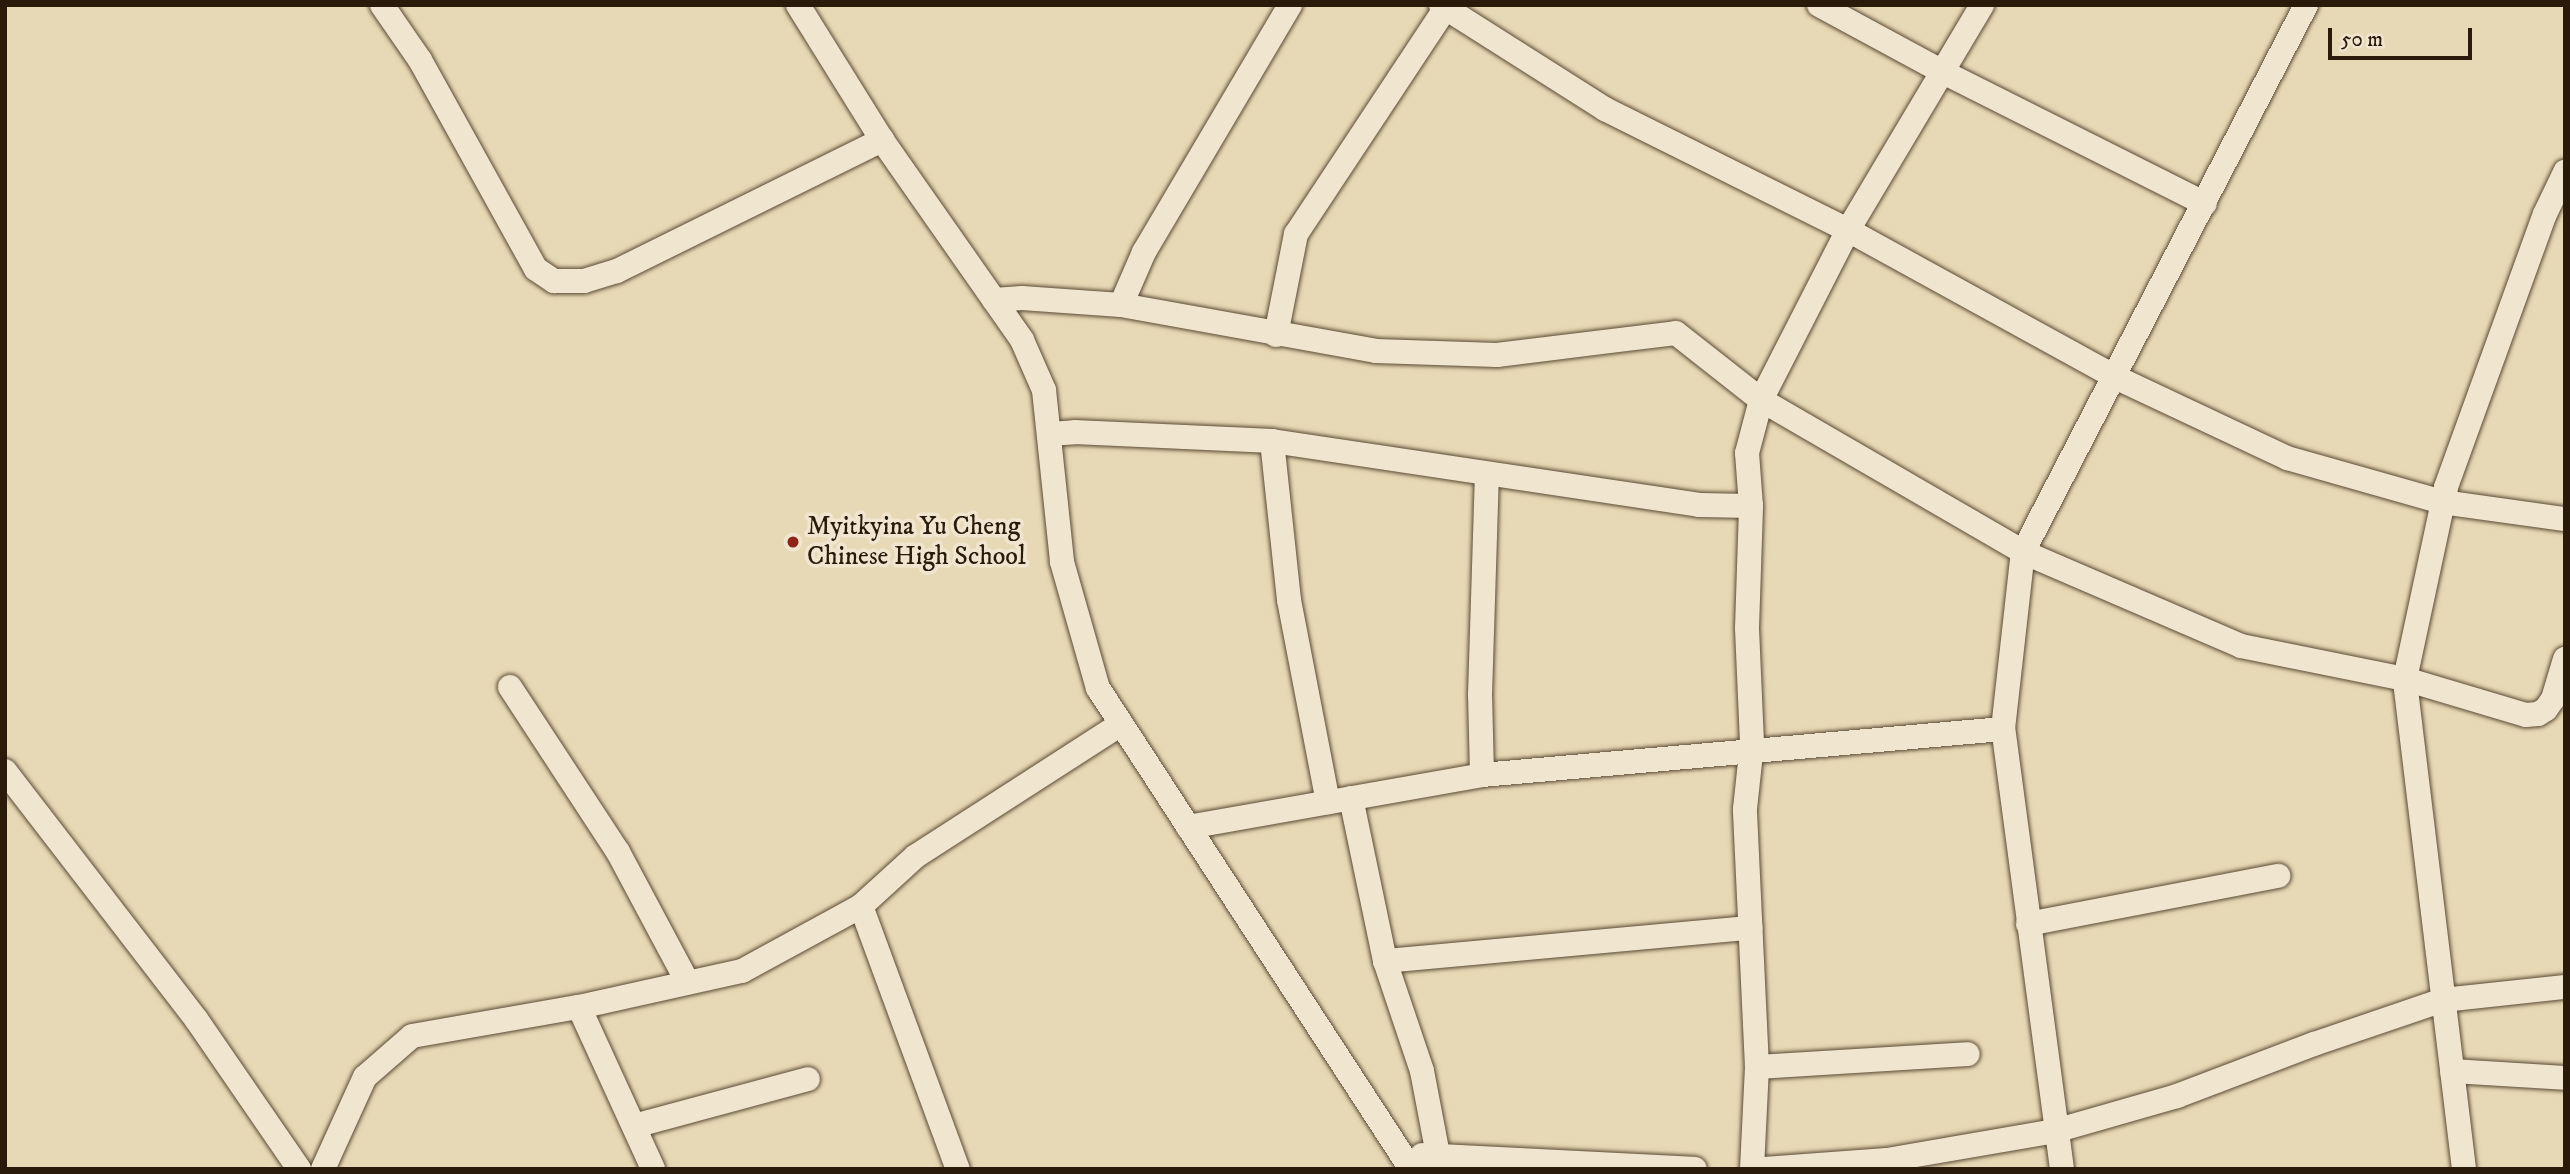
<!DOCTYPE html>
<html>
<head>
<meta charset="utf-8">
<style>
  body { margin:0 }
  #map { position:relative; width:2570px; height:1174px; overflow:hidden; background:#e8d9b6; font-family:"IM FELL DW Pica",serif }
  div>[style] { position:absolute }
  .roads { filter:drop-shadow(0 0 2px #5a4a34) drop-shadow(0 0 2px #5a4a34) }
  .minor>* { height:24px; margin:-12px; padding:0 12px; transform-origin:12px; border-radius:12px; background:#f0e6d0 }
  .dots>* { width:19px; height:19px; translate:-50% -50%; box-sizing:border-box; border:4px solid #f0e6d0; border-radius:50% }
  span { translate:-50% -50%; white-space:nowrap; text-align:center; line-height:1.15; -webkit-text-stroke:7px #f0e6d0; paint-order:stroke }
  .poi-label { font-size:26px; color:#2a1a09 }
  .left { translate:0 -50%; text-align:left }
  .frame { position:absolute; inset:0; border:7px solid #2a1a09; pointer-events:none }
  .scale { position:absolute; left:2328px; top:28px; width:144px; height:32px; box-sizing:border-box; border:4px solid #2a1a09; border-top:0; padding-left:9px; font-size:21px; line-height:24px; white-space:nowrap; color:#2a1a09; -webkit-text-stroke:5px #f0e6d0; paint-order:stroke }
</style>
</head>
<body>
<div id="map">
  <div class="roads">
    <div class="minor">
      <div style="left:382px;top:5px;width:67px;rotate:55.4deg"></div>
      <div style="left:420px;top:60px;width:239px;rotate:61deg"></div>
      <div style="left:536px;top:269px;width:22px;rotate:34deg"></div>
      <div style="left:554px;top:281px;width:30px"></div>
      <div style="left:584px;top:281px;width:34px;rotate:-17deg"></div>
      <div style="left:617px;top:271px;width:296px;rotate:-26.3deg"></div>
      <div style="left:798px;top:5px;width:159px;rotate:58.1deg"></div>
      <div style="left:882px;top:140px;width:244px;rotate:55deg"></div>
      <div style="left:1022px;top:340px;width:55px;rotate:66.3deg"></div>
      <div style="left:1044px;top:390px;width:173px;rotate:84deg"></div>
      <div style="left:1062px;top:562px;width:131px;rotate:74.1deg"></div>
      <div style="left:1098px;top:688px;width:574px;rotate:56.95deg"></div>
      <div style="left:1441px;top:5px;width:194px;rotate:32.4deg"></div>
      <div style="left:1605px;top:109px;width:271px;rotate:26.5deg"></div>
      <div style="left:1848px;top:230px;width:305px;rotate:28.8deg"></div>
      <div style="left:2115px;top:377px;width:190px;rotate:25.2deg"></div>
      <div style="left:2287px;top:458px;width:161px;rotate:15.8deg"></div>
      <div style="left:2442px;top:502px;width:124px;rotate:7.9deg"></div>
      <div style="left:1819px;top:5px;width:141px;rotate:28.4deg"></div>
      <div style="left:1943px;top:72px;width:293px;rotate:26.7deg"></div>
      <div style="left:994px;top:300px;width:28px;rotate:-4deg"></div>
      <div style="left:1022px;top:298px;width:99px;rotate:4deg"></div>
      <div style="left:1121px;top:305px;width:58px;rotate:-66.5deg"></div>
      <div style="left:1144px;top:252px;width:287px;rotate:-59.4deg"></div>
      <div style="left:1121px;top:305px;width:259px;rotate:10.2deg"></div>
      <div style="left:1376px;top:351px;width:121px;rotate:1.9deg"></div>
      <div style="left:1497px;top:355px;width:180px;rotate:-7deg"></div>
      <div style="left:1676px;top:333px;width:108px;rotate:38.2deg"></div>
      <div style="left:1761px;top:400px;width:303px;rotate:30.1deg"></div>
      <div style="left:2023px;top:552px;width:237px;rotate:23.3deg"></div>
      <div style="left:2241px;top:646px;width:167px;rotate:11.4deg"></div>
      <div style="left:2405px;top:679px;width:126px;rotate:16.6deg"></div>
      <div style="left:2526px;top:715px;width:12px;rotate:-5deg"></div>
      <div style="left:2538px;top:714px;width:9px;rotate:-32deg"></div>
      <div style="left:2546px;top:709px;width:12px;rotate:-55deg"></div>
      <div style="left:2553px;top:699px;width:42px;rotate:-73.3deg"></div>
      <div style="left:1276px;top:335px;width:103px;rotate:-78.8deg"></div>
      <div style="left:1296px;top:234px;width:270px;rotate:-56.5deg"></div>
      <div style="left:1049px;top:434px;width:26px;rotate:-4deg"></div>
      <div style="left:1075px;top:432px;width:197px;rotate:2.6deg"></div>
      <div style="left:1272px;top:441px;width:432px;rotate:8.5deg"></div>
      <div style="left:1699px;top:505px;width:52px;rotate:1.1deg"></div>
      <div style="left:1272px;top:441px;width:160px;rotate:83.9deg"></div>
      <div style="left:1289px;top:600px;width:206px;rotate:79.1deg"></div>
      <div style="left:510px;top:687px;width:197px;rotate:56.8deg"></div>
      <div style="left:618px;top:852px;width:146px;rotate:61.9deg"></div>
      <div style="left:5px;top:771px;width:313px;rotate:52.4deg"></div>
      <div style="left:196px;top:1019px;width:182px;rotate:55.5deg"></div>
      <div style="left:1482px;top:775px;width:80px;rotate:-91.4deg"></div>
      <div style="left:1480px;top:695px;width:221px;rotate:-88.2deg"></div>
      <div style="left:1351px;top:798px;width:167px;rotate:78.2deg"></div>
      <div style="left:1385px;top:961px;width:116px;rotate:71.4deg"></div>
      <div style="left:1422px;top:1071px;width:86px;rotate:79.2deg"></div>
      <div style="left:1188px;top:827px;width:299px;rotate:-10deg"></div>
      <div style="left:1482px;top:775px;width:523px;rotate:-5.05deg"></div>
      <div style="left:861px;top:906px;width:280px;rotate:69.8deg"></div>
      <div style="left:2028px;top:924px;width:255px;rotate:-10.9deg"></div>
      <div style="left:1385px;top:961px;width:367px;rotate:-5.2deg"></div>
      <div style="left:579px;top:1007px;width:178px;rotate:65.4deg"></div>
      <div style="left:1757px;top:1067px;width:211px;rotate:-3.5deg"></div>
      <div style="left:2452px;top:1071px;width:113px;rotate:3.5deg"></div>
      <div style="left:634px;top:1126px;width:180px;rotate:-15.1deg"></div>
      <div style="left:1422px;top:1155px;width:273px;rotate:2.9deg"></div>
      <div style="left:323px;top:1169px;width:101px;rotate:-65.5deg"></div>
      <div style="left:365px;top:1077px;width:62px;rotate:-41.1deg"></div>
      <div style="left:412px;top:1036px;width:169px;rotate:-9.9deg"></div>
      <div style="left:579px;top:1007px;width:167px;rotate:-12.5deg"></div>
      <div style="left:742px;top:971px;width:136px;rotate:-28.6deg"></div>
      <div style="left:861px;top:906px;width:74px;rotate:-42.3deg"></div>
      <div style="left:916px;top:856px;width:244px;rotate:-32.8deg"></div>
      <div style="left:1752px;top:1169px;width:102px;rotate:-87.2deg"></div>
      <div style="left:1757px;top:1067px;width:258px;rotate:-92.7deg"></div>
      <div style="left:1745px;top:809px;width:66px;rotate:-83.9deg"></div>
      <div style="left:1752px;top:743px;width:115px;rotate:-92.5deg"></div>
      <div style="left:1747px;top:628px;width:122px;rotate:-88.1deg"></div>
      <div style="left:1751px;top:506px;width:53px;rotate:-94.3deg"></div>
      <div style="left:1747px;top:453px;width:55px;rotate:-75.2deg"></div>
      <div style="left:1761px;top:400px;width:191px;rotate:-62.9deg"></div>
      <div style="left:1848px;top:230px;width:262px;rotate:-59.2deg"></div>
      <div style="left:1764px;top:1169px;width:123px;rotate:-4.2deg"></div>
      <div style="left:1887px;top:1160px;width:170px;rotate:-9.8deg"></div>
      <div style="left:2055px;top:1131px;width:127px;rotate:-16deg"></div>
      <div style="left:2177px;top:1096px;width:147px;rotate:-20.8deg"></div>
      <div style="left:2314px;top:1044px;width:136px;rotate:-18.8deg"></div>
      <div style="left:2443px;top:1000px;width:123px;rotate:-6.1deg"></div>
      <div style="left:2062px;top:1169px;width:444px;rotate:-97.6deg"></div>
      <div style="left:2003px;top:729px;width:178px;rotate:-83.6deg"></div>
      <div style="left:2023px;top:552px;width:616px;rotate:-62.64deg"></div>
      <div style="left:2464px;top:1169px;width:494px;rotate:-96.9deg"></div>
      <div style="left:2405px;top:679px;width:196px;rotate:-77.9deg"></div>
      <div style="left:2446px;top:487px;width:290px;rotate:-70.1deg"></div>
      <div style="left:2545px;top:214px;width:47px;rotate:-64.5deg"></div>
    </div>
  </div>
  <div class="dots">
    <div style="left:793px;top:542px;background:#8f2418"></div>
  </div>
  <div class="poi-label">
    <span class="left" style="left:807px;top:542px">Myitkyina Yu Cheng<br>Chinese High School</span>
  </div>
  <div class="frame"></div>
  <div class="scale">50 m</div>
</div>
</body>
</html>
